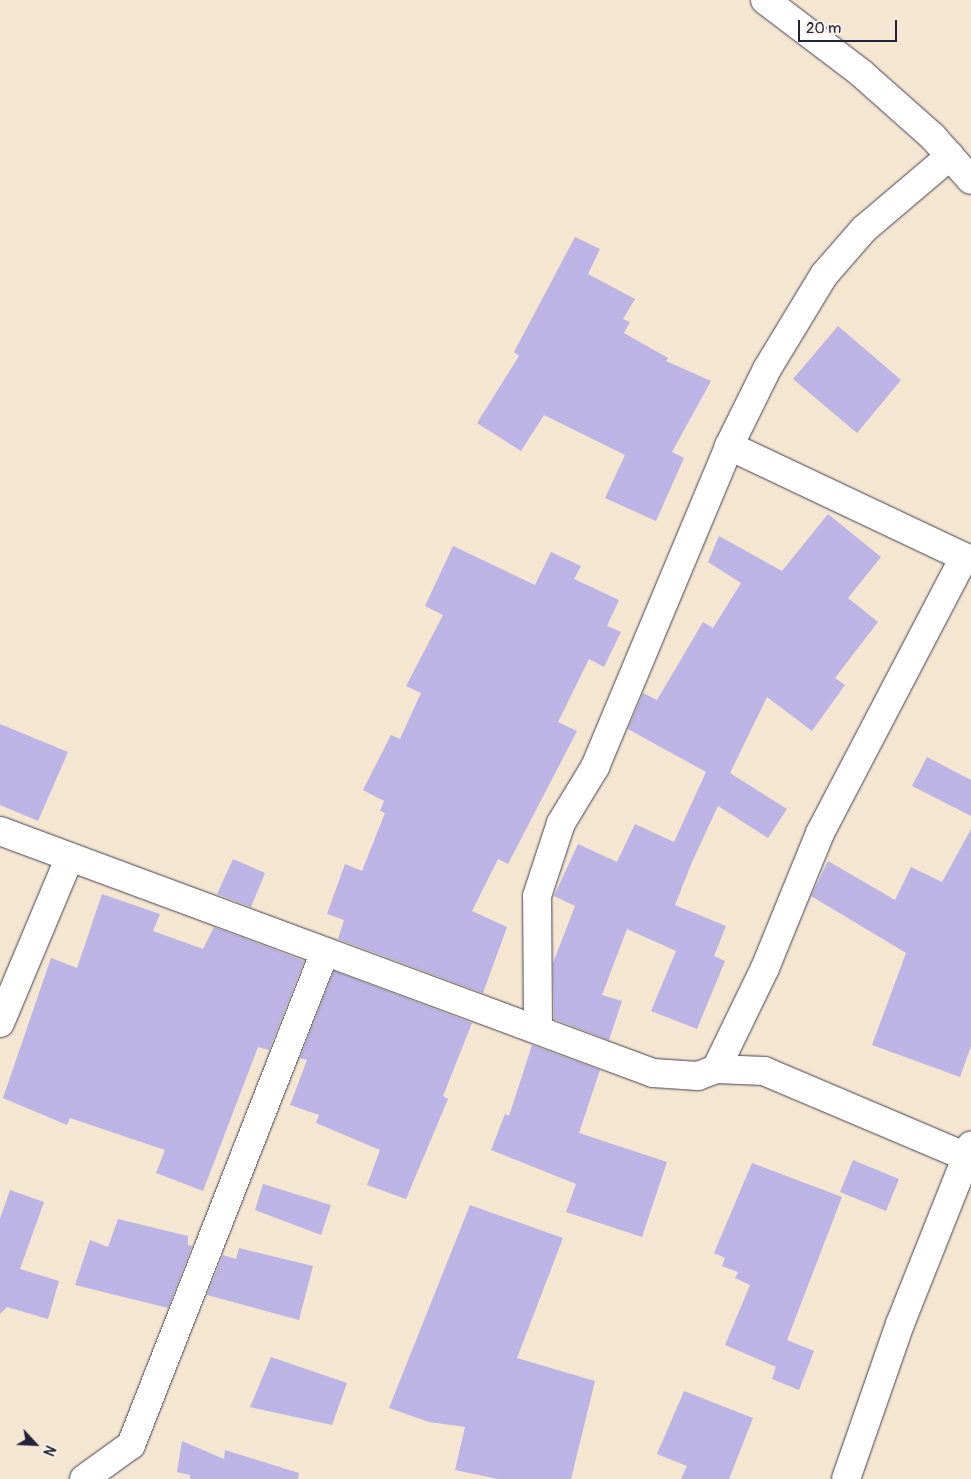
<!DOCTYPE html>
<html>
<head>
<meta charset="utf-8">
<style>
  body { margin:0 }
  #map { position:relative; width:971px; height:1479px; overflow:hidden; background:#f5e6d1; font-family:Pangolin,sans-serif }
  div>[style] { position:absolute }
  .building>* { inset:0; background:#bbb4e5 }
  .roads { filter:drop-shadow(0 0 1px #423f52) drop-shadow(0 0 1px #423f52) }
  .minor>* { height:28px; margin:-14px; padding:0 14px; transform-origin:14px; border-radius:14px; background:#fff }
  .tertiary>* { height:28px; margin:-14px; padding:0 14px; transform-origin:14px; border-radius:14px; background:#fff }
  span { translate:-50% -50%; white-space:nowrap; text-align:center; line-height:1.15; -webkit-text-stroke:4.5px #f7f3e8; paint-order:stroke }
  .north { position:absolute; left:10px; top:1419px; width:50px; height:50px; -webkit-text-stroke:4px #f7f3e8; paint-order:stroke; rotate:115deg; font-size:14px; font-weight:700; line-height:20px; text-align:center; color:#22223b }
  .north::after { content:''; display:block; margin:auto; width:18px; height:22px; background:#22223b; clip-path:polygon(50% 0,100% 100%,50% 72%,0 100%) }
  .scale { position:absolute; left:798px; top:20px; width:99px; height:22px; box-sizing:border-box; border:2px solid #22223b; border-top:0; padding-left:6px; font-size:15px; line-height:18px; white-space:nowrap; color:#22223b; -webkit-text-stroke:4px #f7f3e8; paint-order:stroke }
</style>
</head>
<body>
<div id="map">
  <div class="building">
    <div style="clip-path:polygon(575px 237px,600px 249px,588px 274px,635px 299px,623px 319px,630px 322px,624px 333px,668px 358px,666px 361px,711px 381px,672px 452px,684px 458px,656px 521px,605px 498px,625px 455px,544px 415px,521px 451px,477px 423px,519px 356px,514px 352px)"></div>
    <div style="clip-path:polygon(838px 326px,901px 380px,857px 433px,793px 379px)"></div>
    <div style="clip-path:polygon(828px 514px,881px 557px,848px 598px,878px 622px,835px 678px,845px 685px,812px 731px,767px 697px,730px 773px,787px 809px,768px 838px,718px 806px,692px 862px,675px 905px,726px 926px,714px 956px,725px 961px,697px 1029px,651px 1011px,676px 951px,627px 929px,602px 995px,622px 1001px,609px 1040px,554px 1019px,553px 963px,575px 906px,554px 896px,578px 844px,617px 862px,635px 824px,674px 842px,706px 772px,628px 729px,643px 693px,657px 700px,703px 622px,713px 628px,741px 583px,708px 562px,719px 536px,782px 571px)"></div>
    <div style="clip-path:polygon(453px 546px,535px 585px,551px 552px,581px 566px,574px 579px,619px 600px,607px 626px,621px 632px,604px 667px,589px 659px,558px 722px,577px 731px,508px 864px,498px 859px,472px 911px,507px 927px,483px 993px,338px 939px,344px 920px,327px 914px,345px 864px,362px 871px,385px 813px,380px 811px,384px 801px,363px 790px,391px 735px,400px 739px,421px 693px,406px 686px,443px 615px,425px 606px)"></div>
    <div style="clip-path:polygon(0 724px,68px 752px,38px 821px,0 805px)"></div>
    <div style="clip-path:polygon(927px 757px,971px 780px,971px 816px,912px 786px)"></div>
    <div style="clip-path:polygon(971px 829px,971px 1046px,960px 1077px,872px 1045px,906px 953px,811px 896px,828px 861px,895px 900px,911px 867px,942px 882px)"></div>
    <div style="clip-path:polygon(233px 859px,265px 873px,251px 907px,217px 894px)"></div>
    <div style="clip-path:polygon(102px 894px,160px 914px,153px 931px,203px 949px,214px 927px,304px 961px,269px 1050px,258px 1047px,203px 1191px,156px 1173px,165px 1150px,70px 1118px,67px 1125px,3px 1098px,51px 958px,77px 968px)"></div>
    <div style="clip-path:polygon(334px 971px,472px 1023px,443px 1096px,448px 1099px,406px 1199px,367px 1185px,380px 1150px,316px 1123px,319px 1115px,290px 1105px,307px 1060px,300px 1058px)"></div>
    <div style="clip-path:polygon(532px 1045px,600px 1070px,579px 1133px,667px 1162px,642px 1237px,566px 1212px,576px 1184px,491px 1150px,505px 1114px,509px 1116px)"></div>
    <div style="clip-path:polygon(853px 1160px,899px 1179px,886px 1211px,840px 1192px)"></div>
    <div style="clip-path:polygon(752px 1163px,842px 1197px,787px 1340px,814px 1351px,799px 1390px,772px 1379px,776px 1367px,725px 1345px,750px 1285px,735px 1278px,738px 1272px,722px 1266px,725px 1258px,714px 1253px)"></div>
    <div style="clip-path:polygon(263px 1184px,331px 1205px,321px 1235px,255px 1210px)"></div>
    <div style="clip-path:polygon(10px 1190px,44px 1202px,20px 1269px,59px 1281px,48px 1319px,7px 1307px,0 1314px,0 1219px)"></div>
    <div style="clip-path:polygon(470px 1205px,563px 1238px,517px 1358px,595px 1381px,571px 1479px,498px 1479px,455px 1470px,465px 1427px,429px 1422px,389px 1408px)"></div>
    <div style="clip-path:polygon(118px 1219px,188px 1236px,188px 1245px,192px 1246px,168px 1308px,75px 1285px,90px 1240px,108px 1247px)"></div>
    <div style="clip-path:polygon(239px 1248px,313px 1266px,299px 1320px,207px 1295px,223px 1255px,236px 1259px)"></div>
    <div style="clip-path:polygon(271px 1357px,347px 1383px,332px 1425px,250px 1407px)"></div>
    <div style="clip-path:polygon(684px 1391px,753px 1418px,729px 1479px,681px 1479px,687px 1466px,657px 1454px)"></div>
    <div style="clip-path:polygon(182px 1441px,224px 1459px,225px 1450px,299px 1473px,298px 1479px,190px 1479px,190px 1475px,177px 1472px)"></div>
  </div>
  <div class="roads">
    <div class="minor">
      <div style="left:0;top:831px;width:696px;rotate:20.33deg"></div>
      <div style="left:653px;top:1073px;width:45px;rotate:3.8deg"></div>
      <div style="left:698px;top:1076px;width:19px;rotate:-21deg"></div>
      <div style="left:716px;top:1069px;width:48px;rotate:2.4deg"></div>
      <div style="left:764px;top:1071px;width:220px;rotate:23deg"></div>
      <div style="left:0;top:1023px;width:178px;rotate:-67.2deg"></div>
      <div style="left:538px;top:1028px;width:132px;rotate:-90.4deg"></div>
      <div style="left:537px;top:896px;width:77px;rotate:-71.8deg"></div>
      <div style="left:561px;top:823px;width:66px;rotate:-58.7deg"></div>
      <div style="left:595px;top:767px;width:348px;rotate:-67.3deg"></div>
      <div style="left:729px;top:446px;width:86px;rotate:-63.7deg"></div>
      <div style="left:767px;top:369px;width:110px;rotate:-58.8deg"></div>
      <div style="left:824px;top:275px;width:61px;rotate:-49deg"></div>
      <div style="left:864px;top:229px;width:113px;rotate:-40.3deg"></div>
      <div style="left:716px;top:1069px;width:112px;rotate:-64.1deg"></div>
      <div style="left:765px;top:968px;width:146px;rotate:-67.8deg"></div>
      <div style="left:820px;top:833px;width:311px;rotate:-62.4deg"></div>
      <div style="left:964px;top:557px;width:260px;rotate:-154.7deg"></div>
      <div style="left:84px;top:1479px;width:58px;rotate:-35.9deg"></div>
      <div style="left:131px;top:1445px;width:528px;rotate:-68.54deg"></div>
      <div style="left:846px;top:1479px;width:164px;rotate:-70.8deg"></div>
      <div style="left:900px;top:1324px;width:192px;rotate:-68.3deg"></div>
    </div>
    <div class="tertiary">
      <div style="left:765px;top:0;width:121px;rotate:37.2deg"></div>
      <div style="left:861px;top:73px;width:96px;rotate:41.6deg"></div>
      <div style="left:933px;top:137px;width:57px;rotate:48.5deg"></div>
    </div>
  </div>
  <div class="north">N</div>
  <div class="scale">20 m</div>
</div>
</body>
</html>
